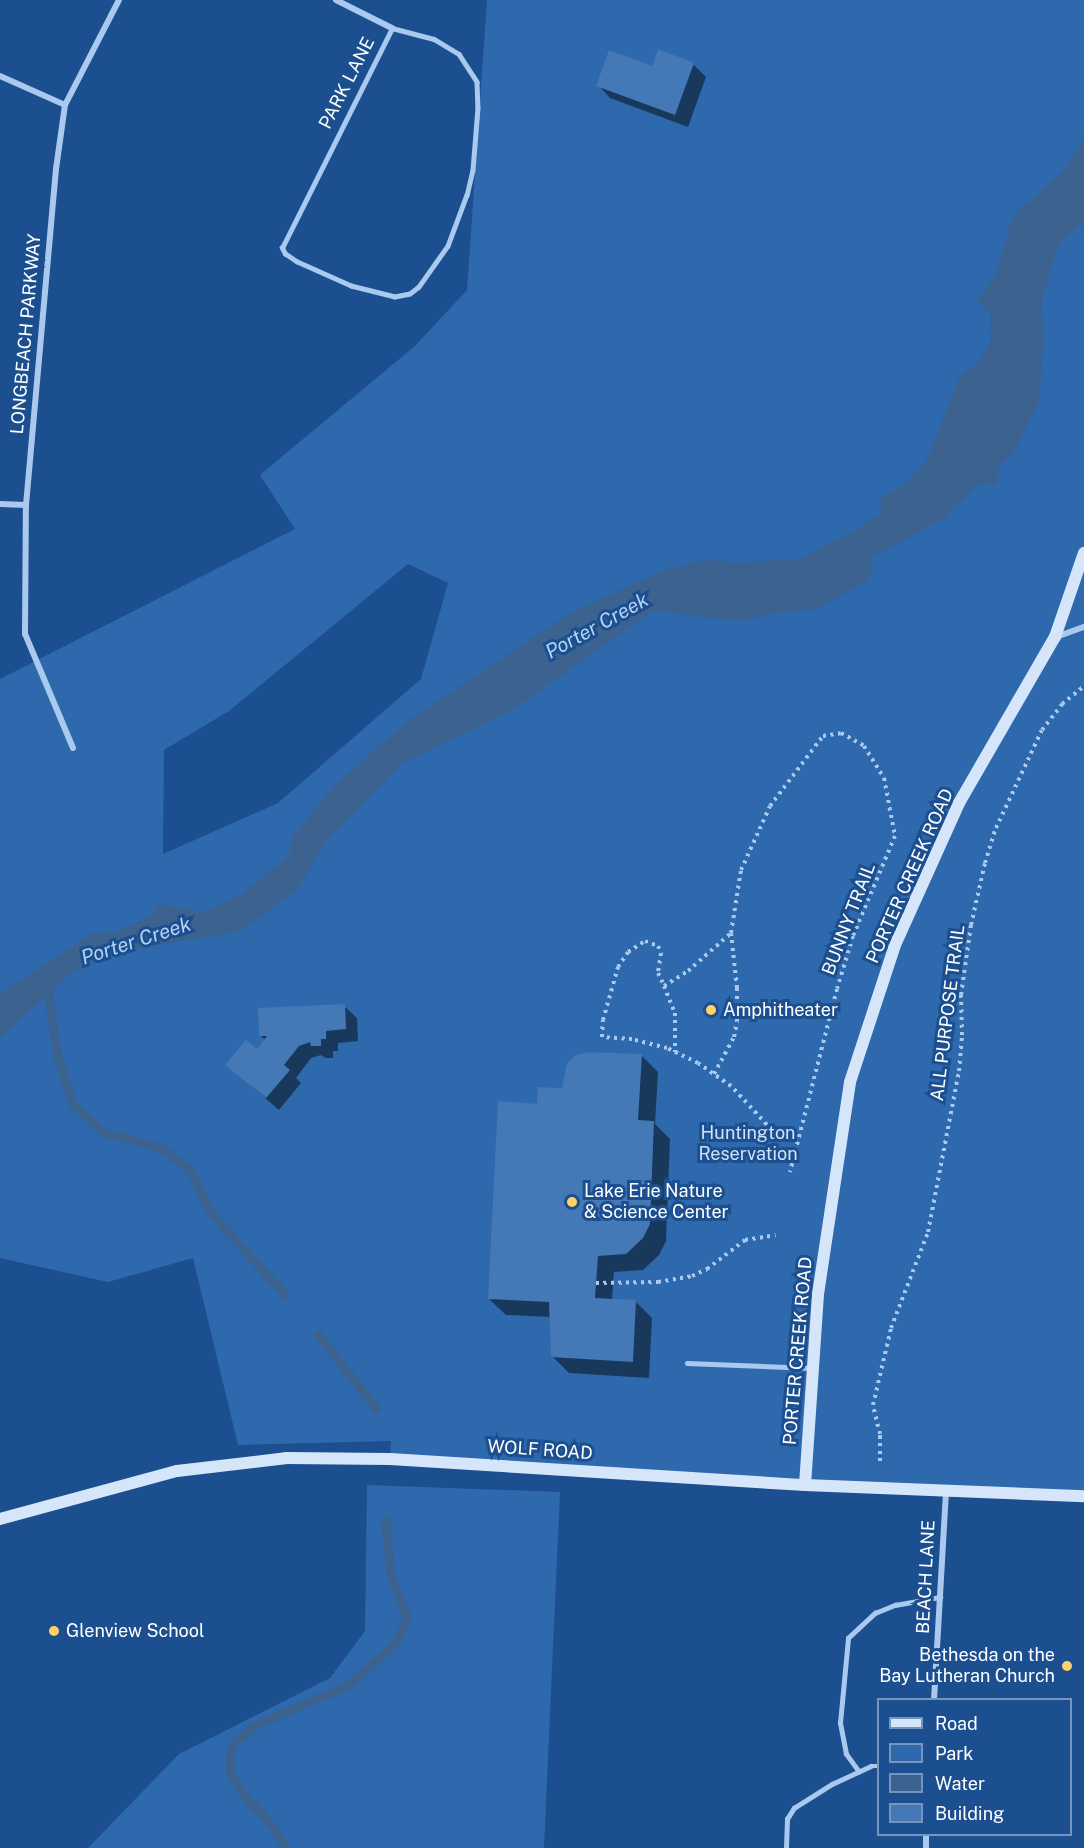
<!DOCTYPE html>
<html>
<head>
<meta charset="utf-8">
<style>
  body { margin:0 }
  #map { position:relative; width:1084px; height:1848px; overflow:hidden; background:#1b4f8f; font-family:"Public Sans",sans-serif }
  div>[style] { position:absolute }
  .green>* { inset:0; background:#2e69ad }
  .water>* { inset:0; background:#3c6290 }
  .shadow>* { inset:0; background:#0007 }
  .stream>* { height:9px; margin:-4.5px; padding:0 4.5px; transform-origin:4.5px; border-radius:4.5px; background:#3c6290 }
  .river>* { height:52px; margin:-26px; padding:0 26px; transform-origin:26px; border-radius:26px; background:#3c6290 }
  .building>* { inset:0; background:#4478b7 }
  .path>* { height:4px; margin-top:-2px; transform-origin:0; background:repeating-linear-gradient(90deg,#a9c9ee 0 3px,transparent 0 7.5px) }
  .lane>* { height:4.5px; margin:-2.25px; padding:0 2.25px; transform-origin:2.25px; border-radius:2.25px; background:#a9c9ee }
  .street>* { height:6px; margin:-3px; padding:0 3px; transform-origin:3px; border-radius:3px; background:#a9c9ee }
  .secondary>* { height:12px; margin:-6px; padding:0 6px; transform-origin:6px; border-radius:6px; background:#d6e6fa }
  .dots>* { width:16px; height:16px; translate:-50% -50%; box-sizing:border-box; border:3px solid #1b4f8f; border-radius:50% }
  span { translate:-50% -50%; white-space:nowrap; text-align:center; line-height:1.15; -webkit-text-stroke:6px #1b4f8f; paint-order:stroke }
  .street-label { font-size:18px; color:#fff }
  .poi-label { font-size:18px; color:#fff }
  .left { translate:0 -50%; text-align:left }
  .right { translate:-100% -50%; text-align:right }
  .park-label { font-size:18px; color:#cfe3fa }
  .water-label { font-size:20px; color:#b5d3f5; font-style:italic }
  .legend { position:absolute; left:877px; top:1698px; width:195px; height:138px; box-sizing:border-box; background:#1b4f8f; border:2px solid #7695bc; margin:0; padding:8px 10px; list-style:none; font-size:18px; color:#fff }
  .legend li { display:flex; align-items:center; gap:12px; height:30px }
  .legend b { width:30px; border:2px solid #7695bc }
</style>
</head>
<body>
<div id="map">
  <div class="green">
    <div style="clip-path:polygon(evenodd,487px 0,1084px 0,1084px 1495px,390px 1459px,391px 1441px,238px 1445px,193px 1258px,108px 1282px,0 1258px,0 679px,295px 529px,260px 475px,415px 346px,467px 290px,487px 0,408px 564px,448px 583px,421px 679px,278px 803px,163px 854px,164px 750px,229px 711px,408px 564px)"></div>
    <div style="clip-path:polygon(367px 1485px,560px 1492px,544px 1848px,88px 1848px,179px 1754px,330px 1678px,365px 1631px)"></div>
  </div>
  <div class="water">
    <div style="clip-path:polygon(1084px 140px,1084px 201px,1053px 226px,1037px 258px,1037px 305px,979px 431px,1000px 461px,996px 484px,971px 485px,943px 519px,843px 573px,808px 606px,741px 621px,653px 611px,511px 711px,403px 763px,328px 839px,298px 889px,241px 931px,109px 953px,69px 975px,0 1038px,0 994px,91px 934px,118px 931px,151px 915px,159px 904px,203px 912px,241px 895px,289px 856px,292px 837px,335px 785px,408px 721px,569px 614px,665px 569px,720px 559px,776px 588px,806px 574px,805px 562px,880px 514px,881px 497px,921px 475px,959px 378px,980px 361px,1001px 321px,977px 302px)"></div>
  </div>
  <div class="shadow">
    <div style="clip-path:polygon(659px 51px,694px 65px,706px 77px,688px 127px,610px 98px,598px 85px,653px 68px)"></div>
    <div style="clip-path:polygon(344px 1006px,357px 1018px,358px 1041px,338px 1043px,338px 1051px,333px 1051px,333px 1058px,325px 1058px,321px 1055px,311px 1058px,296px 1078px,301px 1083px,279px 1110px,227px 1065px,257px 1051px,265px 1040px,261px 1036px)"></div>
    <div style="clip-path:polygon(642px 1056px,658px 1072px,655px 1124px,670px 1139px,666px 1241px,659px 1255px,643px 1270px,614px 1272px,612px 1300px,635px 1301px,652px 1318px,649px 1378px,569px 1373px,552px 1356px,551px 1317px,506px 1315px,489px 1299px,539px 1105px,563px 1089px)"></div>
  </div>
  <div class="stream">
    <div style="left:47px;top:983px;width:68px;rotate:82.3deg"></div>
    <div style="left:56px;top:1050px;width:55px;rotate:73.2deg"></div>
    <div style="left:72px;top:1103px;width:42px;rotate:43.1deg"></div>
    <div style="left:103px;top:1132px;width:61px;rotate:15.2deg"></div>
    <div style="left:162px;top:1148px;width:36px;rotate:38deg"></div>
    <div style="left:190px;top:1170px;width:47px;rotate:64.5deg"></div>
    <div style="left:210px;top:1212px;width:112px;rotate:47.9deg"></div>
    <div style="left:318px;top:1334px;width:94px;rotate:51.9deg"></div>
    <div style="left:286px;top:1848px;width:22px;rotate:-122deg"></div>
    <div style="left:274px;top:1829px;width:50px;rotate:-131deg"></div>
    <div style="left:241px;top:1791px;width:22px;rotate:-120deg"></div>
    <div style="left:230px;top:1772px;width:26px;rotate:-88deg"></div>
    <div style="left:231px;top:1746px;width:32px;rotate:-41deg"></div>
    <div style="left:255px;top:1725px;width:103px;rotate:-23.3deg"></div>
    <div style="left:350px;top:1684px;width:62px;rotate:-42.4deg"></div>
    <div style="left:396px;top:1642px;width:27px;rotate:-66deg"></div>
    <div style="left:407px;top:1617px;width:44px;rotate:-111.3deg"></div>
    <div style="left:391px;top:1576px;width:56px;rotate:-96.1deg"></div>
  </div>
  <div class="river">
    <div style="left:933px;top:491px;width:80px;rotate:-42.5deg"></div>
    <div style="left:992px;top:437px;width:45px;rotate:-62.3deg"></div>
    <div style="left:1013px;top:397px;width:48px;rotate:-85.2deg"></div>
    <div style="left:1017px;top:349px;width:54px;rotate:-91.1deg"></div>
    <div style="left:1016px;top:295px;width:68px;rotate:-72.9deg"></div>
    <div style="left:1036px;top:230px;width:64px;rotate:-41.9deg"></div>
    <div style="left:699px;top:587px;width:37px;rotate:3deg"></div>
    <div style="left:736px;top:589px;width:73px;rotate:-3.9deg"></div>
    <div style="left:809px;top:584px;width:43px;rotate:-29.6deg"></div>
  </div>
  <div class="building">
    <div style="clip-path:polygon(658px 49px,694px 63px,675px 115px,596px 86px,609px 50px,652px 66px)"></div>
    <div style="clip-path:polygon(345px 1004px,346px 1029px,326px 1031px,326px 1039px,321px 1039px,321px 1046px,311px 1046px,310px 1042px,299px 1046px,284px 1065px,290px 1070px,266px 1098px,225px 1065px,246px 1040px,257px 1049px,267px 1036px,259px 1036px,258px 1008px)"></div>
    <div style="clip-path:polygon(588px 1052px,642px 1054px,638px 1120px,654px 1121px,650px 1224px,643px 1238px,626px 1254px,598px 1256px,595px 1298px,636px 1300px,633px 1362px,551px 1357px,549px 1302px,488px 1299px,498px 1101px,537px 1104px,538px 1087px,562px 1088px,567px 1063px,576px 1055px)"></div>
  </div>
  <div class="path">
    <div style="left:664px;top:986px;width:29px;rotate:68deg"></div>
    <div style="left:675px;top:1013px;width:39px;rotate:90deg"></div>
    <div style="left:714px;top:1074px;width:42px;rotate:-61.6deg"></div>
    <div style="left:734px;top:1037px;width:16px;rotate:-79deg"></div>
    <div style="left:737px;top:1021px;width:33px;rotate:-90deg"></div>
    <div style="left:737px;top:988px;width:55px;rotate:-96.2deg"></div>
    <div style="left:782px;top:1141px;width:75px;rotate:-132.8deg"></div>
    <div style="left:731px;top:1086px;width:40px;rotate:-145.1deg"></div>
    <div style="left:698px;top:1063px;width:34px;rotate:-154deg"></div>
    <div style="left:667px;top:1048px;width:36px;rotate:-166deg"></div>
    <div style="left:632px;top:1039px;width:30px;rotate:-176deg"></div>
    <div style="left:602px;top:1037px;width:17px;rotate:-87deg"></div>
    <div style="left:603px;top:1020px;width:55px;rotate:-74.2deg"></div>
    <div style="left:618px;top:967px;width:18px;rotate:-56deg"></div>
    <div style="left:628px;top:952px;width:20px;rotate:-33deg"></div>
    <div style="left:645px;top:941px;width:14px;rotate:21deg"></div>
    <div style="left:658px;top:946px;width:8px;rotate:67deg"></div>
    <div style="left:661px;top:953px;width:20px;rotate:99deg"></div>
    <div style="left:658px;top:973px;width:14px;rotate:65deg"></div>
    <div style="left:664px;top:986px;width:28px;rotate:-32deg"></div>
    <div style="left:688px;top:971px;width:57px;rotate:-41.5deg"></div>
    <div style="left:731px;top:933px;width:64px;rotate:-81deg"></div>
    <div style="left:741px;top:870px;width:70px;rotate:-65.6deg"></div>
    <div style="left:770px;top:806px;width:88px;rotate:-52.9deg"></div>
    <div style="left:823px;top:736px;width:18px;rotate:-9deg"></div>
    <div style="left:841px;top:733px;width:26px;rotate:29deg"></div>
    <div style="left:864px;top:746px;width:38px;rotate:58deg"></div>
    <div style="left:884px;top:778px;width:59px;rotate:79.3deg"></div>
    <div style="left:895px;top:836px;width:108px;rotate:112.8deg"></div>
    <div style="left:853px;top:936px;width:55px;rotate:106.8deg"></div>
    <div style="left:837px;top:989px;width:189px;rotate:104.4deg"></div>
    <div style="left:596px;top:1283px;width:62px;rotate:-0.9deg"></div>
    <div style="left:658px;top:1282px;width:35px;rotate:-10deg"></div>
    <div style="left:692px;top:1276px;width:17px;rotate:-25deg"></div>
    <div style="left:707px;top:1269px;width:48px;rotate:-37.3deg"></div>
    <div style="left:745px;top:1240px;width:31px;rotate:-9deg"></div>
    <div style="left:880px;top:1461px;width:27px;rotate:-90deg"></div>
    <div style="left:880px;top:1434px;width:30px;rotate:-104deg"></div>
    <div style="left:873px;top:1405px;width:79px;rotate:-76.8deg"></div>
    <div style="left:891px;top:1328px;width:103px;rotate:-68.9deg"></div>
    <div style="left:928px;top:1232px;width:164px;rotate:-79.1deg"></div>
    <div style="left:959px;top:1071px;width:36px;rotate:-85deg"></div>
    <div style="left:962px;top:1035px;width:40px;rotate:-91.4deg"></div>
    <div style="left:961px;top:995px;width:71px;rotate:-81.9deg"></div>
    <div style="left:971px;top:925px;width:64px;rotate:-77.3deg"></div>
    <div style="left:985px;top:863px;width:37px;rotate:-73deg"></div>
    <div style="left:996px;top:828px;width:108px;rotate:-64.9deg"></div>
    <div style="left:1042px;top:730px;width:33px;rotate:-52deg"></div>
    <div style="left:1062px;top:704px;width:28px;rotate:-39deg"></div>
  </div>
  <div class="lane">
    <div style="left:392px;top:28px;width:43px;rotate:14.7deg"></div>
    <div style="left:434px;top:39px;width:29px;rotate:31deg"></div>
    <div style="left:459px;top:54px;width:33px;rotate:57deg"></div>
    <div style="left:477px;top:82px;width:26px;rotate:88deg"></div>
    <div style="left:478px;top:108px;width:62px;rotate:94.6deg"></div>
    <div style="left:473px;top:170px;width:26px;rotate:103deg"></div>
    <div style="left:467px;top:195px;width:54px;rotate:110.4deg"></div>
    <div style="left:448px;top:246px;width:50px;rotate:125.3deg"></div>
    <div style="left:419px;top:287px;width:11px;rotate:142deg"></div>
    <div style="left:410px;top:294px;width:15px;rotate:169deg"></div>
    <div style="left:395px;top:297px;width:45px;rotate:-166deg"></div>
    <div style="left:351px;top:286px;width:59px;rotate:-156deg"></div>
    <div style="left:297px;top:262px;width:14px;rotate:-146deg"></div>
    <div style="left:285px;top:254px;width:7px;rotate:-117deg"></div>
    <div style="left:282px;top:248px;width:246px;rotate:-63.4deg"></div>
    <div style="left:687px;top:1363px;width:124px;rotate:2.3deg"></div>
    <div style="left:859px;top:1772px;width:22px;rotate:-126deg"></div>
    <div style="left:846px;top:1754px;width:32px;rotate:-101deg"></div>
    <div style="left:840px;top:1723px;width:85px;rotate:-84.6deg"></div>
    <div style="left:848px;top:1638px;width:37px;rotate:-43deg"></div>
    <div style="left:875px;top:1613px;width:22px;rotate:-22deg"></div>
    <div style="left:895px;top:1605px;width:46px;rotate:-10.1deg"></div>
    <div style="left:786px;top:1848px;width:29px;rotate:-88deg"></div>
    <div style="left:787px;top:1819px;width:13px;rotate:-58deg"></div>
    <div style="left:794px;top:1808px;width:45px;rotate:-32.3deg"></div>
    <div style="left:832px;top:1784px;width:43px;rotate:-24.8deg"></div>
    <div style="left:871px;top:1766px;width:7px"></div>
  </div>
  <div class="street">
    <div style="left:336px;top:0;width:63px;rotate:26.6deg"></div>
    <div style="left:0;top:76px;width:71px;rotate:24deg"></div>
    <div style="left:0;top:504px;width:26px;rotate:2deg"></div>
    <div style="left:1056px;top:637px;width:30px;rotate:-20deg"></div>
    <div style="left:73px;top:748px;width:124px;rotate:-112.8deg"></div>
    <div style="left:25px;top:634px;width:129px;rotate:-89.6deg"></div>
    <div style="left:26px;top:505px;width:337px;rotate:-84.9deg"></div>
    <div style="left:56px;top:169px;width:65px;rotate:-82deg"></div>
    <div style="left:65px;top:105px;width:118px;rotate:-62.8deg"></div>
    <div style="left:934px;top:1700px;width:208px;rotate:-86.7deg"></div>
    <div style="left:926px;top:1848px;width:14px;rotate:-90deg"></div>
  </div>
  <div class="secondary">
    <div style="left:805px;top:1485px;width:191px;rotate:-86.1deg"></div>
    <div style="left:818px;top:1294px;width:214px;rotate:-81.4deg"></div>
    <div style="left:850px;top:1082px;width:144px;rotate:-71.8deg"></div>
    <div style="left:895px;top:945px;width:156px;rotate:-65.7deg"></div>
    <div style="left:959px;top:803px;width:192px;rotate:-60deg"></div>
    <div style="left:1055px;top:637px;width:89px;rotate:-71deg"></div>
    <div style="left:0;top:1519px;width:183px;rotate:-15.2deg"></div>
    <div style="left:177px;top:1471px;width:111px;rotate:-6.7deg"></div>
    <div style="left:287px;top:1458px;width:103px;rotate:0.6deg"></div>
    <div style="left:390px;top:1459px;width:416px;rotate:3.6deg"></div>
    <div style="left:805px;top:1485px;width:279px;rotate:2.3deg"></div>
  </div>
  <div class="dots">
    <div style="left:711px;top:1010px;background:#ffd166"></div>
    <div style="left:572px;top:1202px;background:#ffd166"></div>
    <div style="left:54px;top:1631px;background:#ffd166"></div>
    <div style="left:1067px;top:1666px;background:#ffd166"></div>
  </div>
  <div class="street-label">
    <span style="left:347px;top:83px;rotate:-63deg">PARK LANE</span>
    <span style="left:26px;top:334px;rotate:-85deg">LONGBEACH PARKWAY</span>
    <span style="left:910px;top:876px;rotate:-66deg">PORTER CREEK ROAD</span>
    <span style="left:849px;top:919px;rotate:-69deg">BUNNY TRAIL</span>
    <span style="left:948px;top:1013px;rotate:-83deg">ALL PURPOSE TRAIL</span>
    <span style="left:798px;top:1351px;rotate:-85deg">PORTER CREEK ROAD</span>
    <span style="left:540px;top:1450px;rotate:4deg">WOLF ROAD</span>
    <span style="left:926px;top:1577px;rotate:-87deg">BEACH LANE</span>
  </div>
  <div class="poi-label">
    <span class="left" style="left:723px;top:1010px">Amphitheater</span>
    <span class="left" style="left:584px;top:1202px">Lake Erie Nature<br>&amp; Science Center</span>
    <span class="left" style="left:66px;top:1631px">Glenview School</span>
    <span class="right" style="left:1055px;top:1666px">Bethesda on the<br>Bay Lutheran Church</span>
  </div>
  <div class="park-label">
    <span style="left:748px;top:1144px">Huntington<br>Reservation</span>
  </div>
  <div class="water-label">
    <span style="left:597px;top:626px;rotate:-29deg">Porter Creek</span>
    <span style="left:136px;top:941px;rotate:-18deg">Porter Creek</span>
  </div>
  <ul class="legend">
  <li><b style="height:8px;background:#d6e6fa"></b>Road</li>
  <li><b style="height:16px;background:#2e69ad"></b>Park</li>
  <li><b style="height:16px;background:#3c6290"></b>Water</li>
  <li><b style="height:16px;background:#4478b7"></b>Building</li>
  </ul>
</div>
</body>
</html>
